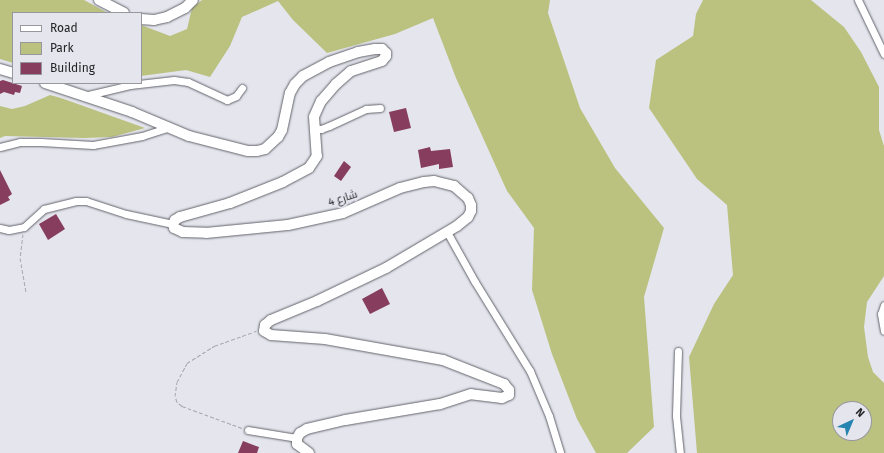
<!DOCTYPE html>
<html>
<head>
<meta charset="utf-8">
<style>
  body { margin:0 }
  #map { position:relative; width:884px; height:453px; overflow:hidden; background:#e4e5ed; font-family:"Fira Sans",Cairo,sans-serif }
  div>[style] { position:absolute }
  .green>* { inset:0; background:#bbc280 }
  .building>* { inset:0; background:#873d5e }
  .path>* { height:1px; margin-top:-0.5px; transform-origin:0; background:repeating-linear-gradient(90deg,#a7a8ae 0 4px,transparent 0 6px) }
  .roads { filter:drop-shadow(0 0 1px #62636a) drop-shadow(0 0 1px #62636a) }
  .street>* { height:7px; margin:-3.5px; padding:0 3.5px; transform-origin:3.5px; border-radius:3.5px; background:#fff }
  .secondary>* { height:10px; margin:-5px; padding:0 5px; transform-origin:5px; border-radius:5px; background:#fff }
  span { translate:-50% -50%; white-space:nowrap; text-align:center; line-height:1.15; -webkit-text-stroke:4px #e4e5ed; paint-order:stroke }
  .street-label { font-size:11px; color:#232326 }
  .legend { position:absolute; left:12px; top:12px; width:130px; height:72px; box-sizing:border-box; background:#e4e5ed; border:1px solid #97979d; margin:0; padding:5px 7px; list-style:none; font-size:12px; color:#232326 }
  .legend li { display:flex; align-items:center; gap:8px; height:20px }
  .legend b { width:20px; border:1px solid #97979d }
  .north { position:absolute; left:832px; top:401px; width:40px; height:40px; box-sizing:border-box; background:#e4e5ed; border:1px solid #97979d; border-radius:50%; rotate:44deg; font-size:11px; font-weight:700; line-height:16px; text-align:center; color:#232326 }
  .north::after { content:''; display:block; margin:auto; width:14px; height:18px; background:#2684b0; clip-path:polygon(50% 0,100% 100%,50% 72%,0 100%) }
</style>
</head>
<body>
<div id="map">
  <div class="green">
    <div style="clip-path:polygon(0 0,84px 0,108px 13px,13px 13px,13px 63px,0 59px)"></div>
    <div style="clip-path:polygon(202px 0,550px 0,548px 13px,580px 108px,615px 168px,664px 228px,644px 297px,654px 427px,627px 453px,596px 453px,577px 419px,552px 354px,532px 290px,534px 228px,507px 191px,456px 78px,433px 18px,395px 34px,327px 53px,293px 20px,278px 1px,242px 17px,230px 46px,210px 77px,186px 70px,141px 76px,141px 25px,170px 36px,187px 29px,192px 8px)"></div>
    <div style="clip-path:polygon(evenodd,703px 0,811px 0,844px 27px,861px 52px,879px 87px,879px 130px,884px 146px,884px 276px,867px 302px,864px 327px,868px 357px,873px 372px,884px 383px,884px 453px,697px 453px,689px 357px,714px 304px,733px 275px,727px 205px,697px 179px,649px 108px,656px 60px,693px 36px,696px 14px,703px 0,840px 409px,864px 409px,864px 433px,840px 433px,840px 409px)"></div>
    <div style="clip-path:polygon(50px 95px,61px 98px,145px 128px,112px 137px,85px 138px,5px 136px,0 138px,0 106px,12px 109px,25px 106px)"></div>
  </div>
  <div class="building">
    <div style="clip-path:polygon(3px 80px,22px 86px,20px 93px,15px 92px,14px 95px,4px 92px,0 94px,0 81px)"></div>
    <div style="clip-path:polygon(406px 108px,411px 128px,394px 132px,389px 112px)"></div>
    <div style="clip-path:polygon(430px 147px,431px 151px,450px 149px,453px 167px,439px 169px,439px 164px,421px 168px,418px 150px)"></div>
    <div style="clip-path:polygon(344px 161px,351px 167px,341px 181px,334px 176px)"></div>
    <div style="clip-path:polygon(0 170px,12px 194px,8px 197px,10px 200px,0 205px)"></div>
    <div style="clip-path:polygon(56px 214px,65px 229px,48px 240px,39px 224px)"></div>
    <div style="clip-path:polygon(382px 288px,390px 304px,370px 314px,362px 299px)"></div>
    <div style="clip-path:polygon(243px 441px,259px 447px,257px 453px,238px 453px)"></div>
  </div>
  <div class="path">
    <div style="left:23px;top:234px;width:24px;rotate:97deg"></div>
    <div style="left:20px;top:258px;width:36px;rotate:80deg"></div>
    <div style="left:242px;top:428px;width:64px;rotate:-159.9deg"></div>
    <div style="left:182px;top:406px;width:6px;rotate:-141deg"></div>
    <div style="left:177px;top:402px;width:6px;rotate:-108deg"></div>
    <div style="left:175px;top:396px;width:14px;rotate:-82deg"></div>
    <div style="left:177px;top:382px;width:21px;rotate:-62deg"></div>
    <div style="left:187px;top:363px;width:32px;rotate:-32deg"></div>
    <div style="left:214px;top:346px;width:45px;rotate:-19.7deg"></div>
  </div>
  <div class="roads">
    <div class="street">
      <div style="left:858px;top:0;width:60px;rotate:64.3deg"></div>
      <div style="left:84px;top:96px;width:47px;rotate:-13.4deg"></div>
      <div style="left:130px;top:85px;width:44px;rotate:-6.5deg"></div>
      <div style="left:174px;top:80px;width:14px;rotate:8deg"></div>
      <div style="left:188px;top:82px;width:43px;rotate:24.8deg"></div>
      <div style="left:227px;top:100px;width:10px;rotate:-24deg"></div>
      <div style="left:236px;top:96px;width:10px;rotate:-53deg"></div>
      <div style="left:314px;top:128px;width:7px;rotate:8deg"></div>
      <div style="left:321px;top:129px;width:9px;rotate:-21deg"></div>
      <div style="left:329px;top:126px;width:41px;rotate:-24.7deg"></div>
      <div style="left:366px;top:109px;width:14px;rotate:-4deg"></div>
      <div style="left:0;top:147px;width:21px;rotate:-14deg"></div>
      <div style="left:20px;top:142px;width:21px"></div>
      <div style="left:41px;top:142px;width:52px;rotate:3.3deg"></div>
      <div style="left:93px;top:145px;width:50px;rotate:-10.4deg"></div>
      <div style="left:142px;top:136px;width:28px;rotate:-18deg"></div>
      <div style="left:0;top:228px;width:9px;rotate:13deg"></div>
      <div style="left:9px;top:230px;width:15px;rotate:-11deg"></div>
      <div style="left:24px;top:227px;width:27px;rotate:-42deg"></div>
      <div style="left:44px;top:209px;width:33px;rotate:-14deg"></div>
      <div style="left:76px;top:201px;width:10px"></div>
      <div style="left:86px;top:201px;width:42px;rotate:18deg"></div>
      <div style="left:126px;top:214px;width:48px;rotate:12deg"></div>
      <div style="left:447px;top:232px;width:57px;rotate:60.8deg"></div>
      <div style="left:475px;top:282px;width:105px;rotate:58.3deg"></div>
      <div style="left:530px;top:371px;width:49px;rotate:67.1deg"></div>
      <div style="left:549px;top:416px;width:39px;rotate:73deg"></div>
      <div style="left:884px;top:305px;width:9px;rotate:108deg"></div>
      <div style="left:881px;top:314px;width:17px;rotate:80deg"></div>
      <div style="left:678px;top:351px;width:65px;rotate:91.8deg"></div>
      <div style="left:676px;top:416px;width:37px;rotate:84deg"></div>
      <div style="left:248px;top:430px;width:50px;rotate:9.3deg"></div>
    </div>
    <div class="secondary">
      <div style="left:99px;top:0;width:28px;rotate:27deg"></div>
      <div style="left:141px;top:19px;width:13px;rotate:4deg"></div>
      <div style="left:154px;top:20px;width:13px;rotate:-13deg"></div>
      <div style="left:167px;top:17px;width:20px;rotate:-27deg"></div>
      <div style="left:185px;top:8px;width:11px;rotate:-45deg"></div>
      <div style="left:0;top:69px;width:14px;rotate:17deg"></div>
      <div style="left:45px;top:83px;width:92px;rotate:18.4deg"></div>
      <div style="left:132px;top:112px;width:62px;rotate:22.8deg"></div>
      <div style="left:189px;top:136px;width:61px;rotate:14.3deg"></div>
      <div style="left:248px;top:151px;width:9px"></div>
      <div style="left:257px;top:151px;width:8px;rotate:-14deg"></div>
      <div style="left:265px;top:149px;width:18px;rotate:-43deg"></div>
      <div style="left:278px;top:137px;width:8px;rotate:-60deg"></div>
      <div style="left:282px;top:130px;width:38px;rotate:-78deg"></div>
      <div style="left:290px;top:93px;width:10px;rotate:-61deg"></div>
      <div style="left:295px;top:84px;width:11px;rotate:-45deg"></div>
      <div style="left:303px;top:76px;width:30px;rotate:-28deg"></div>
      <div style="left:329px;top:62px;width:31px;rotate:-19deg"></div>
      <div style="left:358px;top:52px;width:17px;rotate:-10deg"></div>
      <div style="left:375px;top:49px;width:7px"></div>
      <div style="left:382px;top:49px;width:6px;rotate:45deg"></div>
      <div style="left:386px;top:53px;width:3px;rotate:90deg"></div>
      <div style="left:386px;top:56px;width:6px;rotate:129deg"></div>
      <div style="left:382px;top:61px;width:33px;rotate:162deg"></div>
      <div style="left:351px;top:71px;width:20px;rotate:139deg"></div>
      <div style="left:336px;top:84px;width:23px;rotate:131deg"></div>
      <div style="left:321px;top:101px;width:17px;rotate:114deg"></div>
      <div style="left:314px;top:117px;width:39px;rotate:86deg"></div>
      <div style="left:317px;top:156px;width:14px;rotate:124deg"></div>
      <div style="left:309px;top:168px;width:30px;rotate:152deg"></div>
      <div style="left:283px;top:182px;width:57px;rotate:158.4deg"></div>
      <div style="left:230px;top:203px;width:52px;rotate:164.4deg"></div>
      <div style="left:180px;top:217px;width:6px;rotate:149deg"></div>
      <div style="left:175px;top:220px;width:4px;rotate:117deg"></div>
      <div style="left:173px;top:224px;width:4px;rotate:76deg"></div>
      <div style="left:174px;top:228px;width:10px;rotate:24deg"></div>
      <div style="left:183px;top:232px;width:23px;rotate:2deg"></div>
      <div style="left:206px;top:233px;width:82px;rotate:-5.6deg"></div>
      <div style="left:288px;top:225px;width:56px;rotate:-12.3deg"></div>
      <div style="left:343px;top:213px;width:62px;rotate:-23.7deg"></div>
      <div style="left:400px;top:188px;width:25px;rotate:-14deg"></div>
      <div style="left:424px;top:182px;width:10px;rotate:-6deg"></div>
      <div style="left:434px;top:181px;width:21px;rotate:14deg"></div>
      <div style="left:454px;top:186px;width:18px;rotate:41deg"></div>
      <div style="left:468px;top:198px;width:8px;rotate:67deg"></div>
      <div style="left:471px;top:205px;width:6px;rotate:90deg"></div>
      <div style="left:471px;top:211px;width:7px;rotate:117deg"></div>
      <div style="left:468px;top:217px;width:14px;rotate:141deg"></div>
      <div style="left:457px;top:226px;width:82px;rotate:149.4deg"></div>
      <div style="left:386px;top:268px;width:76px;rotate:154.4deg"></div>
      <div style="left:317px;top:301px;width:50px;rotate:157.6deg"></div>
      <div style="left:271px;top:320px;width:8px;rotate:140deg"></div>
      <div style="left:265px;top:325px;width:6px;rotate:99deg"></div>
      <div style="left:264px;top:331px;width:8px;rotate:30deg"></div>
      <div style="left:271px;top:335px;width:54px;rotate:4.2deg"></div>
      <div style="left:325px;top:339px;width:120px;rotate:10.1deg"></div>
      <div style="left:443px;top:360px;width:66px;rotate:21.5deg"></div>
      <div style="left:504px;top:384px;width:8px;rotate:50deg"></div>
      <div style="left:509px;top:390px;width:5px;rotate:90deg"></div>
      <div style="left:509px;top:395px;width:8px;rotate:157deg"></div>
      <div style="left:502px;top:398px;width:31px;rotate:-173deg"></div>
      <div style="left:471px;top:394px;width:33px;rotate:162deg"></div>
      <div style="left:440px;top:404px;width:96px;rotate:170.4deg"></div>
      <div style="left:345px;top:420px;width:39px;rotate:167deg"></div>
      <div style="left:307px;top:429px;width:8px;rotate:150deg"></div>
      <div style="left:300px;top:433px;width:6px;rotate:121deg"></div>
      <div style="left:297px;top:438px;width:6px;rotate:90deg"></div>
      <div style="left:297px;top:444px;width:15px;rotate:37deg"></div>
    </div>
  </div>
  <div class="street-label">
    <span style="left:343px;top:199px;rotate:-18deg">شارع 4</span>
  </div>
  <ul class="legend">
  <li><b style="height:5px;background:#fff"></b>Road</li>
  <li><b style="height:11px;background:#bbc280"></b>Park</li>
  <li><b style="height:11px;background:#873d5e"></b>Building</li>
  </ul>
  <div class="north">N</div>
</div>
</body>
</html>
